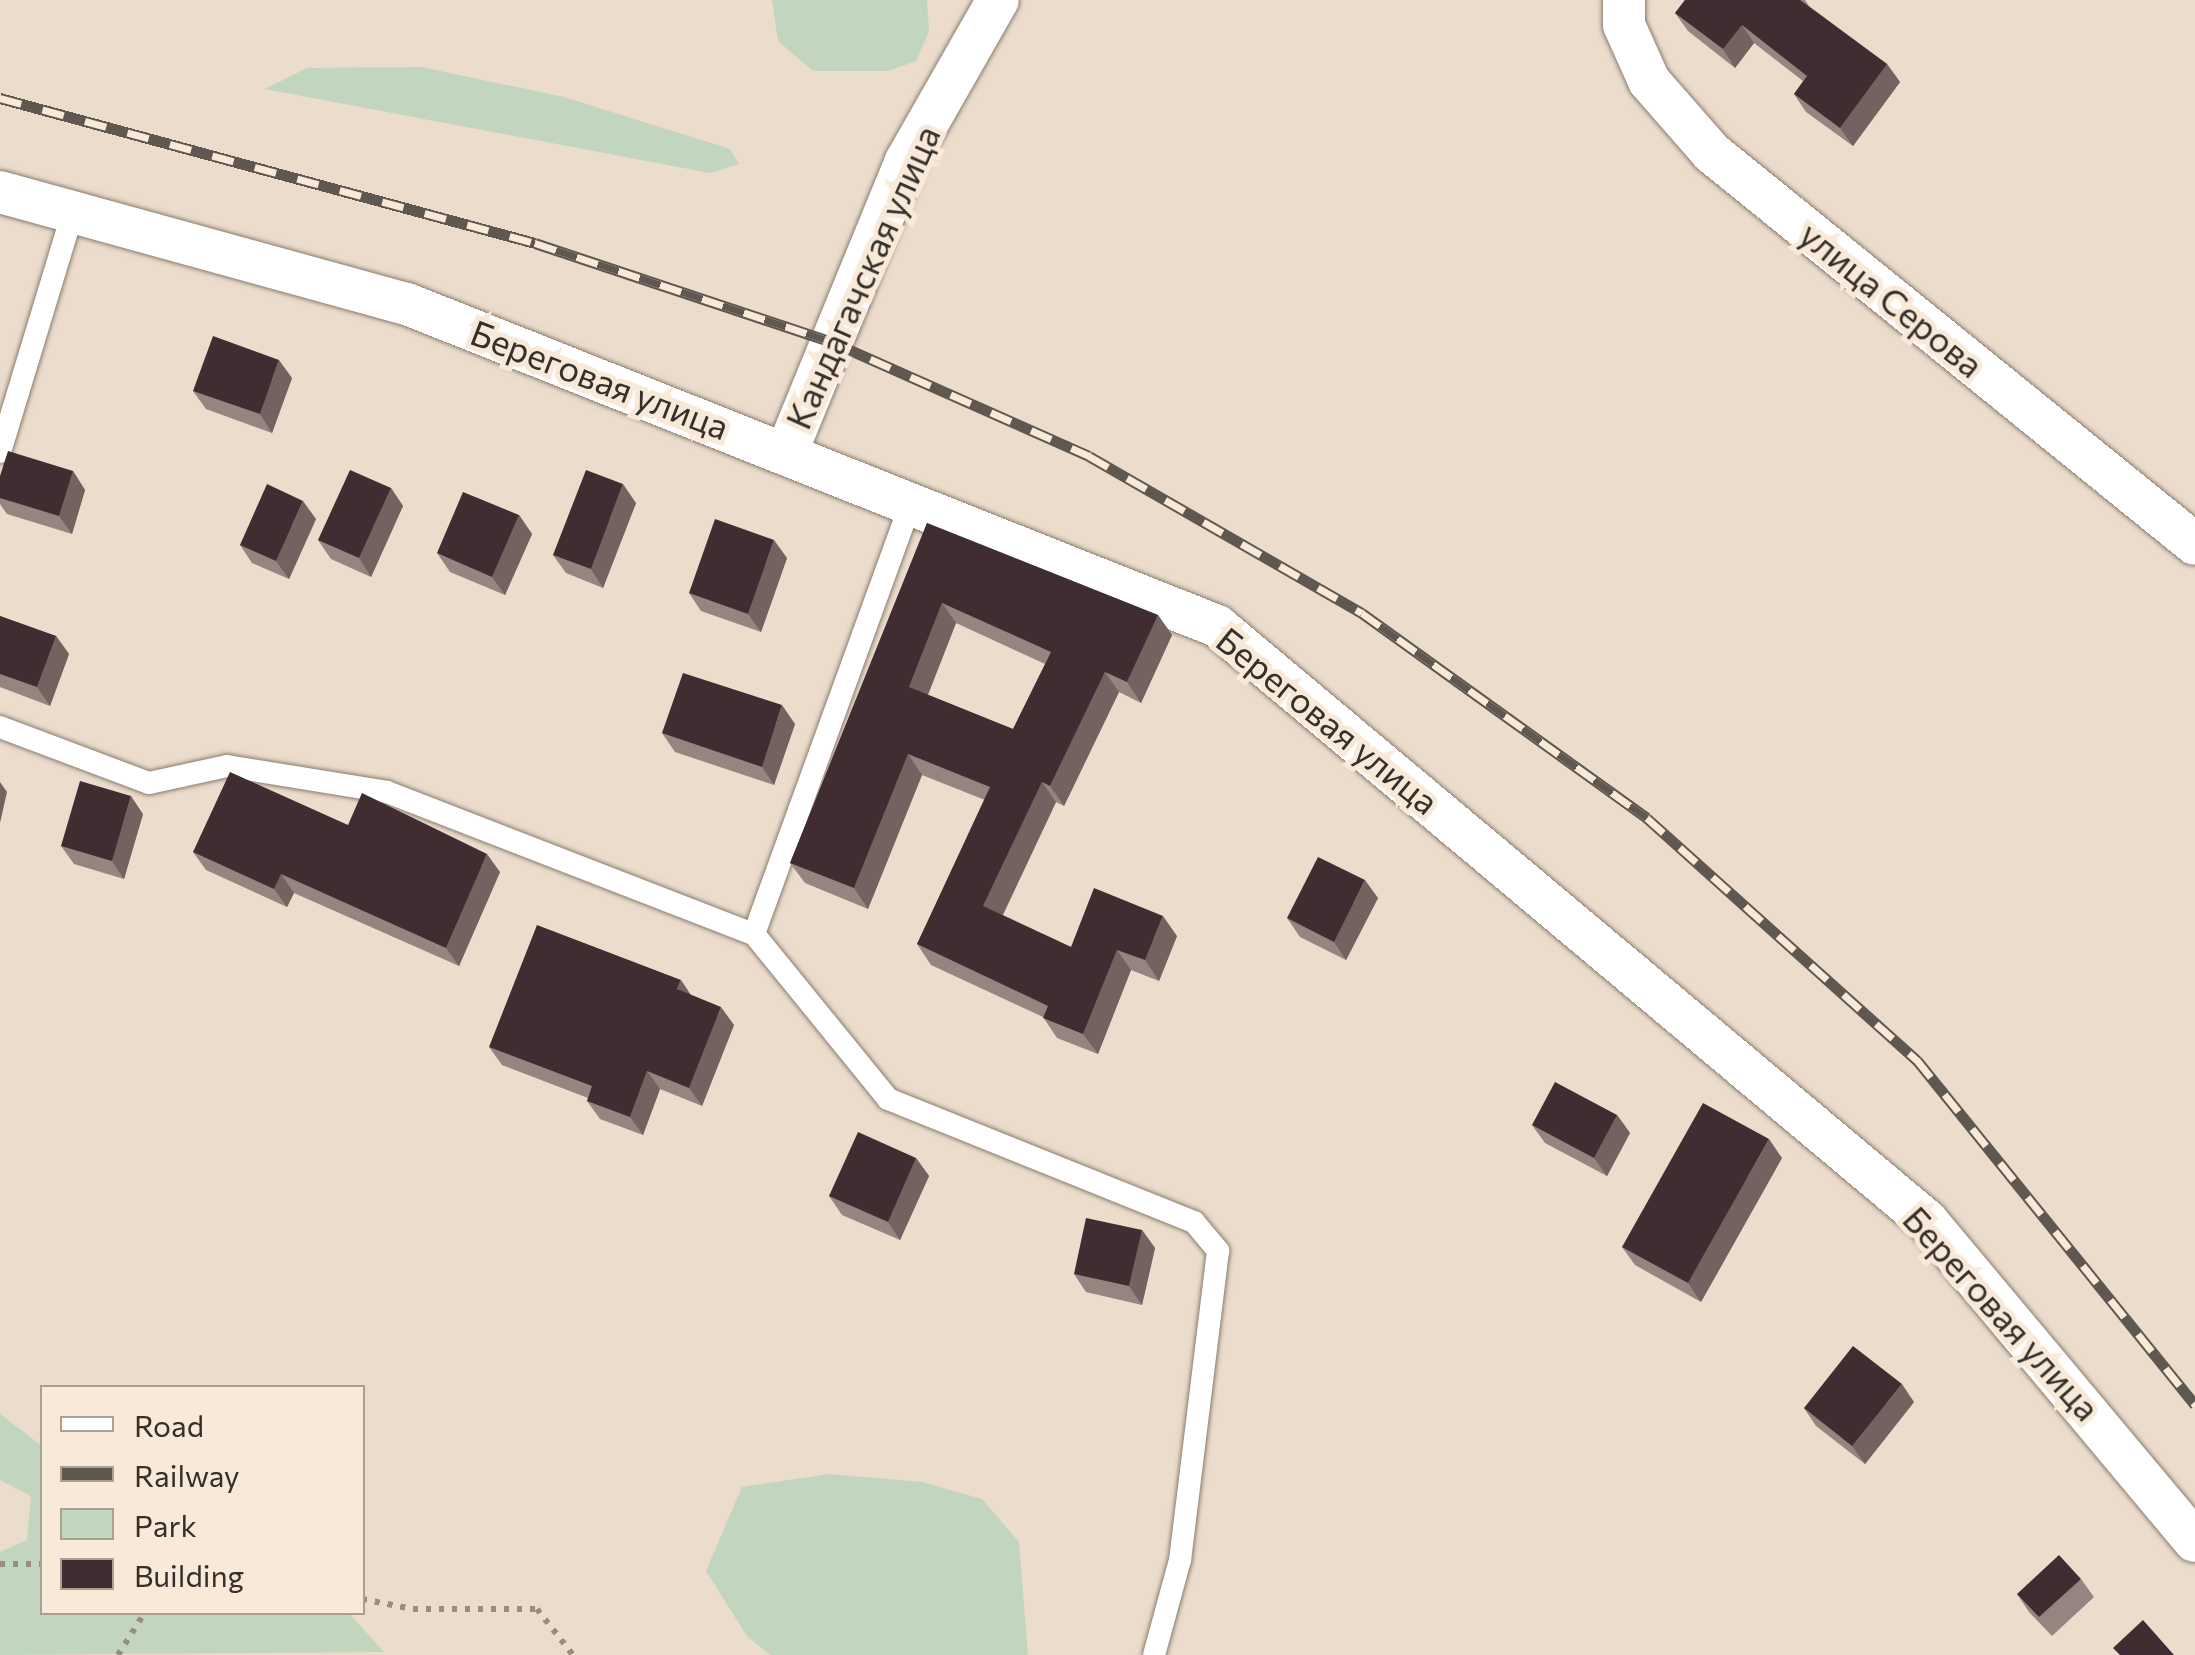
<!DOCTYPE html>
<html>
<head>
<meta charset="utf-8">
<style>
  body { margin:0 }
  #map { position:relative; width:2195px; height:1655px; overflow:hidden; background:#ebdccc; font-family:Commissioner,sans-serif }
  div>[style] { position:absolute }
  .green>* { inset:0; background:#c1d5bf }
  .path>* { height:6px; margin-top:-3px; transform-origin:0; background:repeating-linear-gradient(90deg,#978d82 0 5px,transparent 0 13px) }
  .roads { filter:drop-shadow(0 0 2px #8a7c6e) drop-shadow(0 0 2px #8a7c6e) }
  .lane>* { height:22px; margin:-11px; padding:0 11px; transform-origin:11px; border-radius:11px; background:#fff }
  .street>* { height:42px; margin:-21px; padding:0 21px; transform-origin:21px; border-radius:21px; background:#fff }
  .rail>* { height:11px; margin-top:-5.5px; transform-origin:0; background:repeating-linear-gradient(90deg,#f8e9d9 0 22px,#5f5850 0 44px); box-sizing:border-box; border-block:2px solid #5f5850 }
  .wall>* { inset:0; background:#95847f }
  .shaded-wall>* { inset:0; background:#736260 }
  .building>* { inset:0; background:#3f2d32 }
  span { translate:-50% -50%; white-space:nowrap; text-align:center; line-height:1.15; -webkit-text-stroke:10px #f8e9d9; paint-order:stroke }
  .street-label { font-size:35px; color:#35302a }
  .legend { position:absolute; left:40px; top:1385px; width:325px; height:230px; box-sizing:border-box; background:#f8e9d9; border:2px solid #aa9f93; margin:0; padding:12px 18px; list-style:none; font-size:30px; color:#35302a }
  .legend li { display:flex; align-items:center; gap:20px; height:50px }
  .legend b { width:50px; border:2px solid #aa9f93 }
</style>
</head>
<body>
<div id="map">
  <div class="green">
    <div style="clip-path:polygon(772px 0,927px 0,929px 32px,916px 61px,888px 71px,813px 71px,778px 41px)"></div>
    <div style="clip-path:polygon(421px 67px,564px 97px,730px 149px,739px 164px,710px 173px,265px 89px,307px 68px)"></div>
    <div style="clip-path:polygon(0 1414px,42px 1446px,42px 1612px,349px 1613px,384px 1652px,0 1655px,0 1552px,27px 1540px,31px 1496px,0 1480px)"></div>
    <div style="clip-path:polygon(829px 1474px,922px 1482px,982px 1499px,1019px 1542px,1028px 1655px,770px 1655px,747px 1636px,706px 1571px,742px 1487px)"></div>
  </div>
  <div class="path">
    <div style="left:0;top:1564px;width:42px"></div>
    <div style="left:362px;top:1599px;width:52px;rotate:11.1deg"></div>
    <div style="left:413px;top:1609px;width:124px"></div>
    <div style="left:537px;top:1609px;width:58px;rotate:52deg"></div>
    <div style="left:118px;top:1655px;width:51px;rotate:-57.9deg"></div>
  </div>
  <div class="roads">
    <div class="lane">
      <div style="left:0;top:452px;width:251px;rotate:-73.1deg"></div>
      <div style="left:0;top:727px;width:159px;rotate:20.6deg"></div>
      <div style="left:149px;top:783px;width:80px;rotate:-12.3deg"></div>
      <div style="left:227px;top:766px;width:162px;rotate:9.2deg"></div>
      <div style="left:387px;top:792px;width:394px;rotate:21.2deg"></div>
      <div style="left:754px;top:934px;width:213px;rotate:50.9deg"></div>
      <div style="left:888px;top:1099px;width:330px;rotate:21.9deg"></div>
      <div style="left:1194px;top:1222px;width:38px;rotate:50deg"></div>
      <div style="left:1218px;top:1251px;width:311px;rotate:97deg"></div>
      <div style="left:1180px;top:1560px;width:98px;rotate:105.3deg"></div>
      <div style="left:754px;top:934px;width:462px;rotate:-70deg"></div>
    </div>
    <div class="street">
      <div style="left:1624px;top:0;width:25px;rotate:90deg"></div>
      <div style="left:1624px;top:25px;width:61px;rotate:65.9deg"></div>
      <div style="left:1649px;top:81px;width:96px;rotate:48.8deg"></div>
      <div style="left:1712px;top:153px;width:621px;rotate:38.99deg"></div>
      <div style="left:0;top:192px;width:422px;rotate:15.4deg"></div>
      <div style="left:407px;top:304px;width:872px;rotate:21.68deg"></div>
      <div style="left:1217px;top:626px;width:926px;rotate:39.96deg"></div>
      <div style="left:1927px;top:1221px;width:417px;rotate:50.1deg"></div>
      <div style="left:787px;top:451px;width:313px;rotate:-67.7deg"></div>
      <div style="left:906px;top:161px;width:185px;rotate:-60.3deg"></div>
    </div>
  </div>
  <div class="rail">
    <div style="left:0;top:98px;width:554px;rotate:15.16deg"></div>
    <div style="left:535px;top:243px;width:311px;rotate:18.4deg"></div>
    <div style="left:830px;top:341px;width:283px;rotate:23.9deg"></div>
    <div style="left:1089px;top:456px;width:315px;rotate:29.9deg"></div>
    <div style="left:1362px;top:613px;width:351px;rotate:35.7deg"></div>
    <div style="left:1647px;top:818px;width:363px;rotate:41.9deg"></div>
    <div style="left:1917px;top:1060px;width:443px;rotate:51.1deg"></div>
  </div>
  <div class="wall">
    <div style="clip-path:polygon(1685px 0,1805px 0,1809px 6px,1887px 64px,1900px 82px,1853px 146px,1806px 112px,1794px 94px,1803px 81px,1754px 43px,1735px 68px,1688px 31px,1675px 13px)"></div>
    <div style="clip-path:polygon(292px 378px,272px 433px,206px 409px,193px 391px)"></div>
    <div style="clip-path:polygon(73px 471px,85px 490px,72px 534px,7px 514px,0 504px,0 476px)"></div>
    <div style="clip-path:polygon(391px 488px,403px 506px,371px 577px,331px 559px,318px 540px)"></div>
    <div style="clip-path:polygon(636px 503px,603px 588px,566px 573px,553px 555px)"></div>
    <div style="clip-path:polygon(519px 515px,532px 534px,505px 595px,450px 572px,437px 553px)"></div>
    <div style="clip-path:polygon(316px 519px,289px 579px,252px 563px,240px 545px)"></div>
    <div style="clip-path:polygon(evenodd,927px 523px,1158px 615px,1172px 635px,1141px 703px,1119px 692px,1064px 806px,1056px 802px,1003px 915px,1071px 947px,1177px 936px,1159px 981px,1131px 970px,1098px 1054px,1057px 1038px,1043px 1017px,931px 965px,917px 944px,985px 800px,922px 775px,868px 909px,805px 883px,790px 863px,927px 523px,956px 623px,1045px 664px,1013px 729px,928px 695px,956px 623px)"></div>
    <div style="clip-path:polygon(787px 558px,761px 632px,701px 611px,689px 593px)"></div>
    <div style="clip-path:polygon(0 616px,56px 636px,69px 654px,50px 706px,0 687px)"></div>
    <div style="clip-path:polygon(795px 724px,774px 785px,675px 752px,662px 733px)"></div>
    <div style="clip-path:polygon(143px 814px,124px 879px,74px 864px,61px 846px)"></div>
    <div style="clip-path:polygon(348px 825px,500px 872px,459px 966px,294px 893px,287px 907px,206px 870px,193px 852px)"></div>
    <div style="clip-path:polygon(1378px 898px,1346px 960px,1300px 937px,1287px 918px)"></div>
    <div style="clip-path:polygon(691px 995px,734px 1025px,702px 1106px,660px 1089px,643px 1135px,600px 1119px,587px 1101px,588px 1098px,502px 1065px,489px 1047px)"></div>
    <div style="clip-path:polygon(1617px 1115px,1630px 1133px,1607px 1176px,1545px 1143px,1532px 1125px)"></div>
    <div style="clip-path:polygon(916px 1158px,929px 1176px,900px 1240px,842px 1215px,829px 1196px)"></div>
    <div style="clip-path:polygon(1782px 1158px,1701px 1302px,1635px 1265px,1622px 1247px)"></div>
    <div style="clip-path:polygon(1142px 1230px,1155px 1248px,1142px 1305px,1086px 1292px,1074px 1274px)"></div>
    <div style="clip-path:polygon(1914px 1402px,1865px 1464px,1816px 1426px,1804px 1408px)"></div>
    <div style="clip-path:polygon(2081px 1579px,2094px 1597px,2052px 1636px,2029px 1612px,2017px 1594px)"></div>
  </div>
  <div class="shaded-wall">
    <div style="clip-path:polygon(1742px 25px,1754px 43px,1735px 68px,1723px 49px)"></div>
    <div style="clip-path:polygon(1887px 64px,1900px 82px,1853px 146px,1840px 128px)"></div>
    <div style="clip-path:polygon(279px 360px,292px 378px,272px 433px,260px 414px)"></div>
    <div style="clip-path:polygon(73px 471px,85px 490px,72px 534px,59px 516px)"></div>
    <div style="clip-path:polygon(623px 484px,636px 503px,603px 588px,591px 569px)"></div>
    <div style="clip-path:polygon(391px 488px,403px 506px,371px 577px,359px 558px)"></div>
    <div style="clip-path:polygon(303px 501px,316px 519px,289px 579px,276px 561px)"></div>
    <div style="clip-path:polygon(519px 515px,532px 534px,505px 595px,492px 577px)"></div>
    <div style="clip-path:polygon(774px 540px,787px 558px,761px 632px,748px 614px)"></div>
    <div style="clip-path:polygon(942px 603px,956px 623px,923px 707px,909px 687px)"></div>
    <div style="clip-path:polygon(1158px 615px,1172px 635px,1141px 703px,1127px 682px)"></div>
    <div style="clip-path:polygon(56px 636px,69px 654px,50px 706px,37px 687px)"></div>
    <div style="clip-path:polygon(1105px 672px,1119px 692px,1064px 806px,1050px 786px)"></div>
    <div style="clip-path:polygon(782px 705px,795px 724px,774px 785px,762px 767px)"></div>
    <div style="clip-path:polygon(908px 754px,922px 775px,868px 909px,854px 888px)"></div>
    <div style="clip-path:polygon(0 782px,7px 792px,0 823px)"></div>
    <div style="clip-path:polygon(1042px 782px,1056px 802px,997px 927px,983px 906px)"></div>
    <div style="clip-path:polygon(131px 796px,143px 814px,124px 879px,112px 861px)"></div>
    <div style="clip-path:polygon(487px 854px,500px 872px,459px 966px,446px 948px)"></div>
    <div style="clip-path:polygon(281px 874px,294px 893px,287px 907px,274px 889px)"></div>
    <div style="clip-path:polygon(1365px 880px,1378px 898px,1346px 960px,1334px 942px)"></div>
    <div style="clip-path:polygon(1163px 916px,1177px 936px,1159px 981px,1145px 960px)"></div>
    <div style="clip-path:polygon(1117px 950px,1131px 970px,1098px 1054px,1083px 1034px)"></div>
    <div style="clip-path:polygon(681px 980px,693px 998px,677px 989px)"></div>
    <div style="clip-path:polygon(721px 1007px,734px 1025px,702px 1106px,689px 1088px)"></div>
    <div style="clip-path:polygon(647px 1071px,660px 1089px,643px 1135px,630px 1117px)"></div>
    <div style="clip-path:polygon(1617px 1115px,1630px 1133px,1607px 1176px,1594px 1158px)"></div>
    <div style="clip-path:polygon(1769px 1139px,1782px 1158px,1701px 1302px,1688px 1283px)"></div>
    <div style="clip-path:polygon(916px 1158px,929px 1176px,900px 1240px,888px 1222px)"></div>
    <div style="clip-path:polygon(1142px 1230px,1155px 1248px,1142px 1305px,1129px 1286px)"></div>
    <div style="clip-path:polygon(1902px 1384px,1914px 1402px,1865px 1464px,1852px 1446px)"></div>
  </div>
  <div class="building">
    <div style="clip-path:polygon(1685px 0,1800px 0,1887px 64px,1840px 128px,1794px 94px,1807px 76px,1742px 25px,1723px 49px,1675px 13px)"></div>
    <div style="clip-path:polygon(213px 336px,279px 360px,260px 414px,193px 391px)"></div>
    <div style="clip-path:polygon(8px 451px,73px 471px,59px 516px,0 498px,0 476px)"></div>
    <div style="clip-path:polygon(350px 470px,391px 488px,359px 558px,318px 540px)"></div>
    <div style="clip-path:polygon(586px 470px,623px 484px,591px 569px,553px 555px)"></div>
    <div style="clip-path:polygon(267px 484px,303px 501px,276px 561px,240px 545px)"></div>
    <div style="clip-path:polygon(463px 492px,519px 515px,492px 577px,437px 553px)"></div>
    <div style="clip-path:polygon(715px 519px,774px 540px,748px 614px,689px 593px)"></div>
    <div style="clip-path:polygon(evenodd,927px 523px,1158px 615px,1127px 682px,1105px 672px,1050px 786px,1042px 782px,983px 906px,1071px 947px,1094px 888px,1163px 916px,1145px 960px,1117px 950px,1083px 1034px,1043px 1018px,1048px 1006px,917px 944px,990px 787px,908px 754px,854px 888px,790px 863px,927px 523px,942px 603px,1051px 652px,1013px 729px,909px 687px,942px 603px)"></div>
    <div style="clip-path:polygon(0 616px,56px 636px,37px 687px,0 674px)"></div>
    <div style="clip-path:polygon(683px 673px,782px 705px,762px 767px,662px 733px)"></div>
    <div style="clip-path:polygon(230px 772px,348px 825px,362px 793px,487px 854px,446px 948px,281px 874px,274px 889px,193px 852px)"></div>
    <div style="clip-path:polygon(80px 781px,131px 796px,112px 861px,61px 846px)"></div>
    <div style="clip-path:polygon(1318px 857px,1365px 880px,1334px 942px,1287px 918px)"></div>
    <div style="clip-path:polygon(537px 925px,681px 980px,677px 989px,721px 1007px,689px 1088px,647px 1071px,630px 1117px,587px 1101px,592px 1086px,489px 1047px)"></div>
    <div style="clip-path:polygon(1555px 1082px,1617px 1115px,1594px 1158px,1532px 1125px)"></div>
    <div style="clip-path:polygon(1703px 1103px,1769px 1139px,1688px 1283px,1622px 1247px)"></div>
    <div style="clip-path:polygon(858px 1132px,916px 1158px,888px 1222px,829px 1196px)"></div>
    <div style="clip-path:polygon(1086px 1218px,1142px 1230px,1129px 1286px,1074px 1274px)"></div>
    <div style="clip-path:polygon(1853px 1346px,1902px 1384px,1852px 1446px,1804px 1408px)"></div>
    <div style="clip-path:polygon(2059px 1555px,2081px 1579px,2039px 1617px,2017px 1594px)"></div>
    <div style="clip-path:polygon(2143px 1620px,2174px 1655px,2120px 1655px,2113px 1648px)"></div>
  </div>
  <div class="street-label">
    <span style="left:862px;top:277px;rotate:-66deg">Кандагачская улица</span>
    <span style="left:1892px;top:299px;rotate:39deg">улица Серова</span>
    <span style="left:600px;top:379px;rotate:21deg">Береговая улица</span>
    <span style="left:1328px;top:720px;rotate:39deg">Береговая улица</span>
    <span style="left:2002px;top:1313px;rotate:48deg">Береговая улица</span>
  </div>
  <ul class="legend">
  <li><b style="height:12px;background:#fff"></b>Road</li>
  <li><b style="height:12px;background:#5f5850"></b>Railway</li>
  <li><b style="height:28px;background:#c1d5bf"></b>Park</li>
  <li><b style="height:28px;background:#3f2d32"></b>Building</li>
  </ul>
</div>
</body>
</html>
